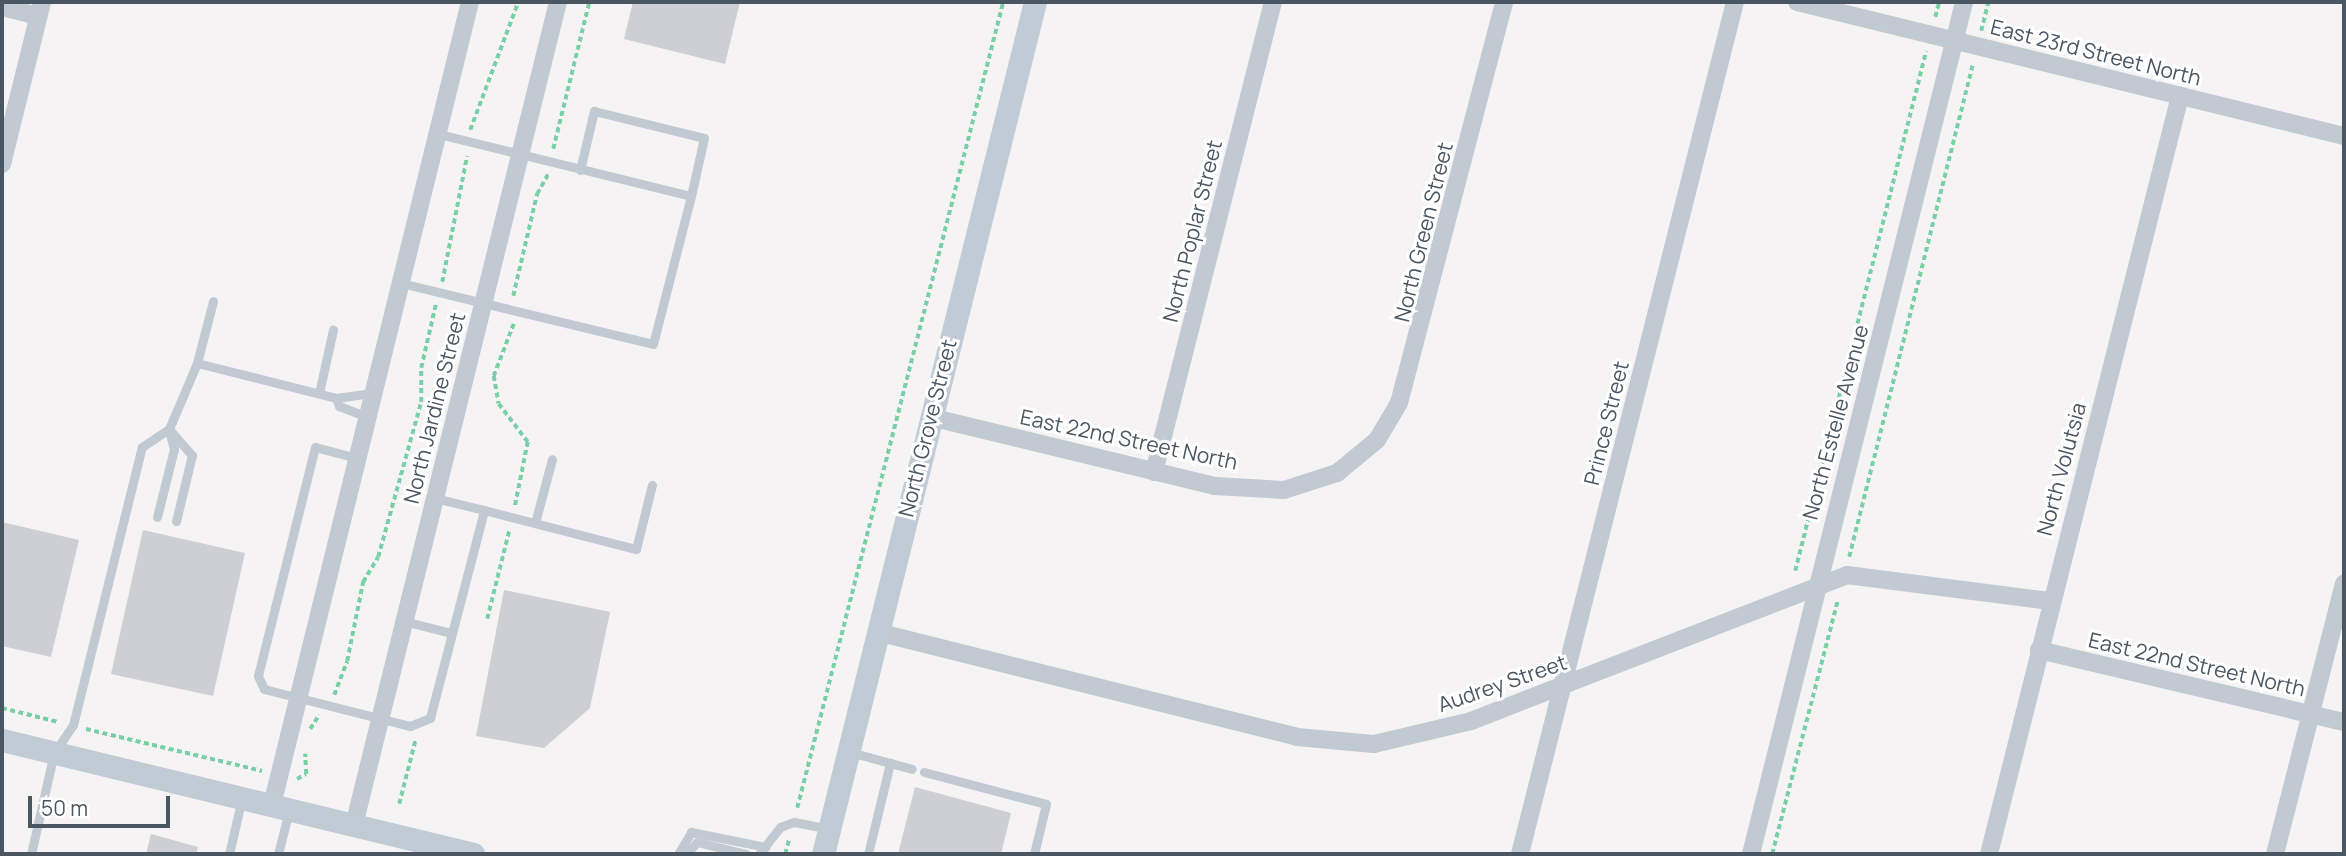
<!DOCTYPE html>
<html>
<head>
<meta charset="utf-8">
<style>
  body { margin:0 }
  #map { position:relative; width:2346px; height:856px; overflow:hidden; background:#f5f3f3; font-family:Manrope,sans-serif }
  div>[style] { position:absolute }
  .building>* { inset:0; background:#cdcfd5 }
  .path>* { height:3.5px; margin-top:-1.75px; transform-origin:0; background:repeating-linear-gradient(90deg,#7ad0a6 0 5px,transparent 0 8.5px) }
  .lane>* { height:9px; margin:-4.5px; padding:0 4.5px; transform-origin:4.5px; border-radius:4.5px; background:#c1cad2 }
  .street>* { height:18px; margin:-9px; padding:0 9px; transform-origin:9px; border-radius:9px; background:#c1cad2 }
  .secondary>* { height:23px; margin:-11.5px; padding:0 11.5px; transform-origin:11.5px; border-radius:11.5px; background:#c1cbd6 }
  span { translate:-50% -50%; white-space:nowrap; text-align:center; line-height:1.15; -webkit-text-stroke:6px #fff; paint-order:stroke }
  .street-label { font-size:21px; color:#4a5661 }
  .frame { position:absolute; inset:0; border:4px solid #4a5661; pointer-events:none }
  .scale { position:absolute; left:28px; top:796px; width:142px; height:32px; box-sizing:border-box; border:4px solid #4a5661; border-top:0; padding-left:9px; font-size:21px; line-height:24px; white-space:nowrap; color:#4a5661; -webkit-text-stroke:5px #fff; paint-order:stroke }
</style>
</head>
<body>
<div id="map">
  <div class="building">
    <div style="clip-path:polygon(633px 2px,740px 2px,725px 64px,624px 39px)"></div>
    <div style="clip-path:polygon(2px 522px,79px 540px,51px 657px,2px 646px)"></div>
    <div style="clip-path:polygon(143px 530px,245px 553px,213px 696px,111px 674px)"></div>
    <div style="clip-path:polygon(504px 590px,610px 612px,590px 708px,544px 748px,476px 736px)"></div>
    <div style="clip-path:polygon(915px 787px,1011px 813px,1001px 854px,898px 854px)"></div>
    <div style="clip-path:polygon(151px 834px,198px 847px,196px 854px,146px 854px)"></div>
  </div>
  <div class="path">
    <div style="left:1935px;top:17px;width:16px;rotate:-75deg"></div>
    <div style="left:1981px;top:31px;width:30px;rotate:-76deg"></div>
    <div style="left:470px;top:130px;width:137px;rotate:-69.4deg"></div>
    <div style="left:553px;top:149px;width:151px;rotate:-76.2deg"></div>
    <div style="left:442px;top:282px;width:128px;rotate:-78.8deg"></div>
    <div style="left:513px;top:296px;width:105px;rotate:-76.8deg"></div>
    <div style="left:537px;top:194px;width:23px;rotate:-61deg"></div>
    <div style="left:514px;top:324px;width:56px;rotate:111deg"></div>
    <div style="left:494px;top:376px;width:28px;rotate:80deg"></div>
    <div style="left:499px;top:404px;width:48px;rotate:52.7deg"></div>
    <div style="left:528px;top:442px;width:66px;rotate:101.3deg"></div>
    <div style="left:1849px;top:557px;width:509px;rotate:-75.91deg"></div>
    <div style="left:1795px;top:571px;width:536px;rotate:-75.86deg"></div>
    <div style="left:487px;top:619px;width:91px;rotate:-76deg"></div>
    <div style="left:334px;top:695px;width:36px;rotate:-69deg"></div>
    <div style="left:347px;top:661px;width:81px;rotate:-78.6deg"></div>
    <div style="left:363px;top:582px;width:29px;rotate:-59deg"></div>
    <div style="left:378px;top:557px;width:161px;rotate:-74.5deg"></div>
    <div style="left:421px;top:402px;width:34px;rotate:-90deg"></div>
    <div style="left:421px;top:368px;width:67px;rotate:-77deg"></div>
    <div style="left:2px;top:708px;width:58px;rotate:14deg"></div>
    <div style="left:86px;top:729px;width:181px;rotate:13.4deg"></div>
    <div style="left:310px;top:729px;width:17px;rotate:-57deg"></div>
    <div style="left:297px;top:779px;width:10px;rotate:-29deg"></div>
    <div style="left:306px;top:774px;width:20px;rotate:-93deg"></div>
    <div style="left:399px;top:804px;width:65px;rotate:-75.7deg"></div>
    <div style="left:797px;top:808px;width:832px;rotate:-75.66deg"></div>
    <div style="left:785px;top:854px;width:16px;rotate:-75deg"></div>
    <div style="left:1772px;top:854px;width:263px;rotate:-75.5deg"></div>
  </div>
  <div class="lane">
    <div style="left:580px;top:170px;width:61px;rotate:-76.7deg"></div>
    <div style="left:594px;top:111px;width:113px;rotate:13.8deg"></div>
    <div style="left:704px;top:138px;width:59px;rotate:102.6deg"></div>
    <div style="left:401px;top:283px;width:259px;rotate:13.6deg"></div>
    <div style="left:653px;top:344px;width:153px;rotate:-75.6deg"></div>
    <div style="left:691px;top:196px;width:260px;rotate:-166.2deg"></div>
    <div style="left:197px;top:363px;width:64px;rotate:-75.5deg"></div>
    <div style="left:319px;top:393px;width:65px;rotate:-77.5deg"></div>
    <div style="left:336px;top:398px;width:9px;rotate:69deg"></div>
    <div style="left:339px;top:406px;width:30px;rotate:21deg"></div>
    <div style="left:169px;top:429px;width:35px;rotate:49deg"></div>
    <div style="left:192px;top:455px;width:68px;rotate:103.6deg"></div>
    <div style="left:357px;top:458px;width:43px;rotate:-165.3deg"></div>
    <div style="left:315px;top:447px;width:236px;rotate:104deg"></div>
    <div style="left:258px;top:676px;width:14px;rotate:65deg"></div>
    <div style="left:264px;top:689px;width:151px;rotate:14.2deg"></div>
    <div style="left:410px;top:726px;width:22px;rotate:-22deg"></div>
    <div style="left:430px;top:718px;width:215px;rotate:-75.4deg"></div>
    <div style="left:484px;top:510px;width:50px;rotate:-166.2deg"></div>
    <div style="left:484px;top:510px;width:157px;rotate:14.4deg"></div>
    <div style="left:636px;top:549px;width:66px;rotate:-76deg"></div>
    <div style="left:157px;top:517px;width:70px;rotate:-76deg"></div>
    <div style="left:174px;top:449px;width:20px;rotate:-105deg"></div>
    <div style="left:535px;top:523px;width:66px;rotate:-75.1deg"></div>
    <div style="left:404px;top:621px;width:49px;rotate:14.3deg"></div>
    <div style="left:850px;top:752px;width:64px;rotate:15.3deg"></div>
    <div style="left:924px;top:772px;width:126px;rotate:14.7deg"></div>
    <div style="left:1046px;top:804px;width:51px;rotate:103.5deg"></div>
    <div style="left:31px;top:854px;width:104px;rotate:-77.2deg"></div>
    <div style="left:54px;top:753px;width:34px;rotate:-56deg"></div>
    <div style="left:73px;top:725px;width:286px;rotate:-76.1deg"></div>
    <div style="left:142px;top:447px;width:32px;rotate:-34deg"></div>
    <div style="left:169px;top:429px;width:72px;rotate:-67deg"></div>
    <div style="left:197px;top:363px;width:143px;rotate:14.1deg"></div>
    <div style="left:336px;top:398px;width:37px;rotate:-8deg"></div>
    <div style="left:229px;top:854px;width:57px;rotate:-76.9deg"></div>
    <div style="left:278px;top:854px;width:44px;rotate:-75.7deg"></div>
    <div style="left:678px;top:854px;width:26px;rotate:-59deg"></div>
    <div style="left:691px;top:832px;width:76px;rotate:11.3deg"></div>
    <div style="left:686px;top:854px;width:16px;rotate:-47deg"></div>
    <div style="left:697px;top:842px;width:50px;rotate:13.8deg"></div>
    <div style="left:759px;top:854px;width:34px;rotate:-52deg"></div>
    <div style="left:780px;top:827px;width:15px;rotate:-20deg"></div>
    <div style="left:794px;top:822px;width:36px;rotate:11deg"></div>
    <div style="left:868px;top:854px;width:94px;rotate:-76.4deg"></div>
  </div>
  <div class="street">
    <div style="left:1797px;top:2px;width:563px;rotate:13.76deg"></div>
    <div style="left:2px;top:7px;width:37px;rotate:14deg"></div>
    <div style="left:2px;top:164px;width:167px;rotate:-76.1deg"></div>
    <div style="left:930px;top:417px;width:293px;rotate:13.6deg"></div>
    <div style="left:1215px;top:486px;width:69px;rotate:3.3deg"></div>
    <div style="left:1284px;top:490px;width:56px;rotate:-17.8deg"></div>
    <div style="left:1337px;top:473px;width:52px;rotate:-39.5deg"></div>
    <div style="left:1377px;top:440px;width:43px;rotate:-59.3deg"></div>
    <div style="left:1399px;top:403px;width:415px;rotate:-75.3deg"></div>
    <div style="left:1154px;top:472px;width:485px;rotate:-75.8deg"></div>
    <div style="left:877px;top:632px;width:433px;rotate:14deg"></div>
    <div style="left:1297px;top:737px;width:77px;rotate:5.2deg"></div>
    <div style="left:1374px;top:744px;width:100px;rotate:-13.3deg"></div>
    <div style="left:1471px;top:721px;width:403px;rotate:-21.2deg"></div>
    <div style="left:1847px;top:575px;width:205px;rotate:7.3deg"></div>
    <div style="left:2039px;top:650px;width:313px;rotate:13.3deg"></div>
    <div style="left:272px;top:805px;width:827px;rotate:-76.15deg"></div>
    <div style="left:354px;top:825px;width:848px;rotate:-76.08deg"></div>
    <div style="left:1520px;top:854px;width:879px;rotate:-75.84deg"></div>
    <div style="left:1751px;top:854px;width:878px;rotate:-75.96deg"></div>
    <div style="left:1989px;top:854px;width:782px;rotate:-75.86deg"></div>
    <div style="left:2275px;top:854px;width:279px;rotate:-75.7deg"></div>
  </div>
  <div class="secondary">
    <div style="left:2px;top:740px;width:485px;rotate:13.6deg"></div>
    <div style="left:823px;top:854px;width:878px;rotate:-76.03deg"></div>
  </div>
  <div class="street-label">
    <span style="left:2096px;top:52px;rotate:14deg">East 23rd Street North</span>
    <span style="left:1192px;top:231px;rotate:-76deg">North Poplar Street</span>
    <span style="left:1423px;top:232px;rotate:-76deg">North Green Street</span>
    <span style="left:434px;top:408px;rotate:-76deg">North Jardine Street</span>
    <span style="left:1835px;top:422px;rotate:-75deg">North Estelle Avenue</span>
    <span style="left:1606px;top:423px;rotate:-76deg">Prince Street</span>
    <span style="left:927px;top:428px;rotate:-76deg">North Grove Street</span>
    <span style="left:1129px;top:439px;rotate:12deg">East 22nd Street North</span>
    <span style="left:2061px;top:469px;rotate:-75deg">North Volutsia</span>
    <span style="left:2197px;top:664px;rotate:13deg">East 22nd Street North</span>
    <span style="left:1502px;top:683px;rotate:-19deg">Audrey Street</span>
  </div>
  <div class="frame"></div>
  <div class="scale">50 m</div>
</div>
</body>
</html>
